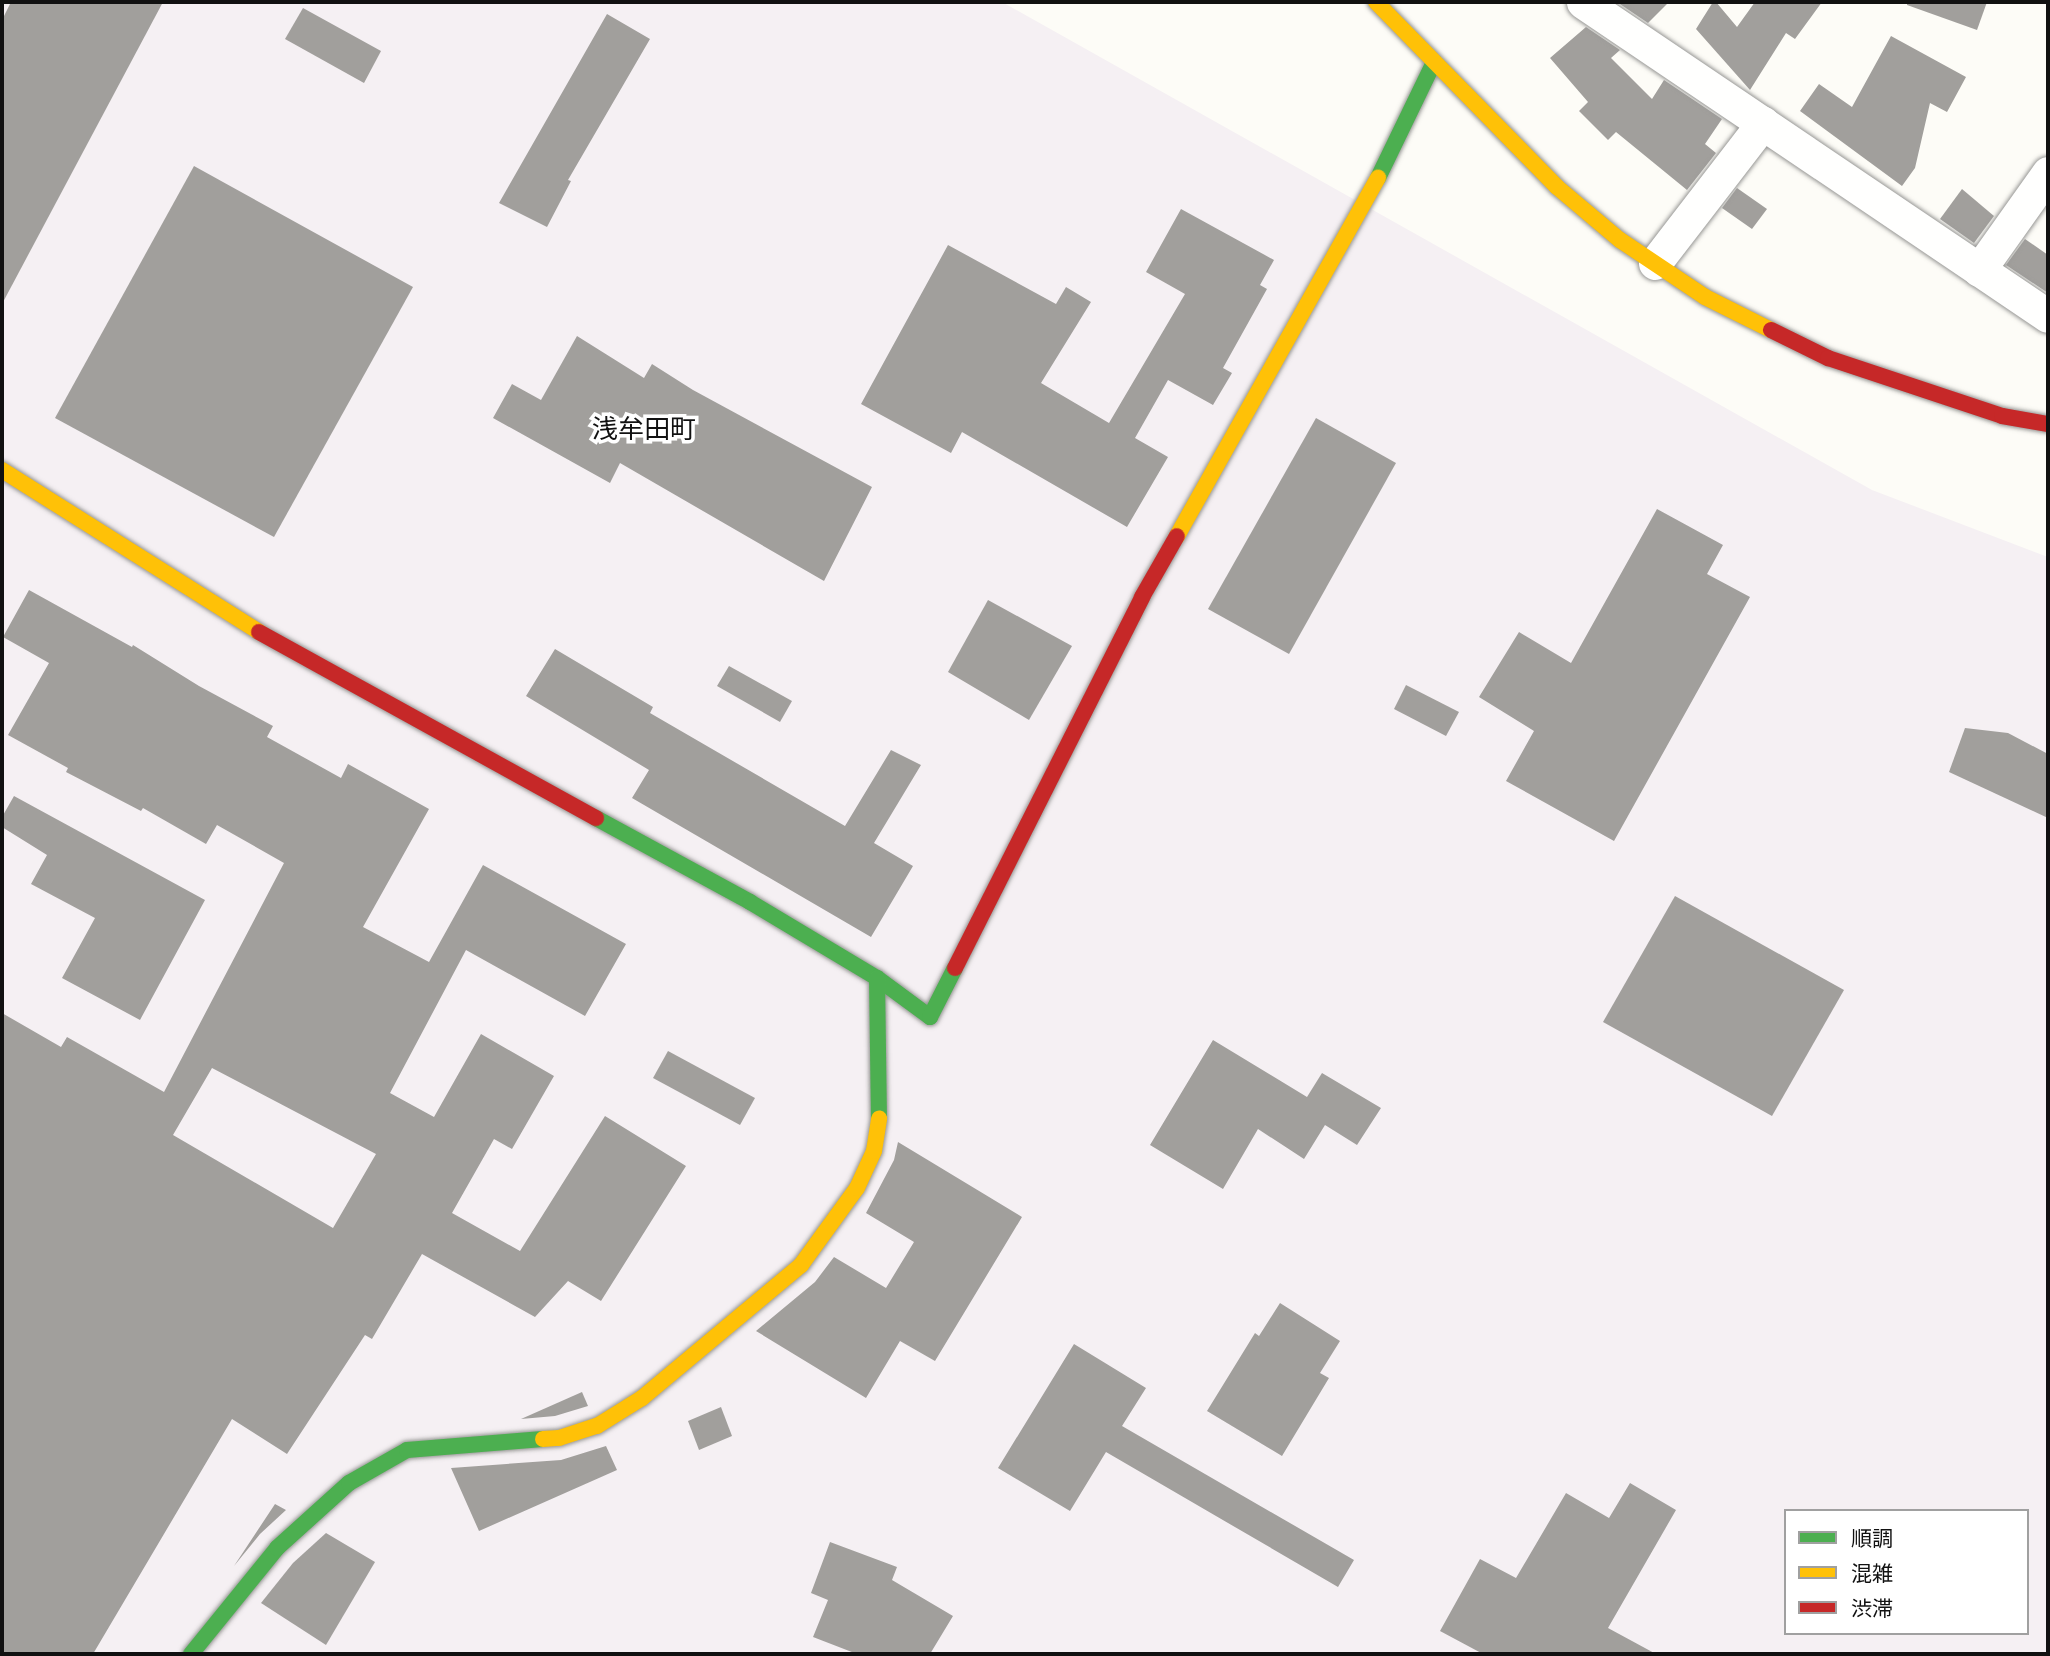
<!DOCTYPE html>
<html>
<head>
<meta charset="utf-8">
<style>
  body { margin:0 }
  #map { position:relative; width:2050px; height:1656px; overflow:hidden; background:#fdfcf7; font-family:"Source Serif 4","Noto Sans JP",serif }
  div>[style] { position:absolute }
  .industrial>* { inset:0; background:#f5f0f3 }
  .building>* { inset:0; background:#a19f9c }
  .roads { filter:drop-shadow(0 0 2px #979795) drop-shadow(0 0 2px #979795) }
  .street>* { height:33px; margin:-16.5px; padding:0 16.5px; transform-origin:16.5px; border-radius:16.5px; background:#fffffe }
  .fast>* { height:16px; margin:-8px; padding:0 8px; transform-origin:8px; border-radius:8px; background:#4caf50 }
  .slow>* { height:16px; margin:-8px; padding:0 8px; transform-origin:8px; border-radius:8px; background:#ffc107 }
  .jam>* { height:16px; margin:-8px; padding:0 8px; transform-origin:8px; border-radius:8px; background:#c62828 }
  span { translate:-50% -50%; white-space:nowrap; text-align:center; line-height:1.15; -webkit-text-stroke:7px #fff; paint-order:stroke }
  .quarter-label { font-size:26px; color:#111 }
  .frame { position:absolute; inset:0; border:4px solid #111; pointer-events:none }
  .legend { position:absolute; left:1784px; top:1509px; width:245px; height:126px; box-sizing:border-box; background:#fff; border:2px solid #a0a0a0; margin:0; padding:9px 12px; list-style:none; font-size:21px; color:#111 }
  .legend li { display:flex; align-items:center; gap:14px; height:35px }
  .legend b { width:35px; border:2px solid #a0a0a0 }
</style>
</head>
<body>
<div id="map">
  <div class="industrial">
    <div style="clip-path:polygon(evenodd,2px 2px,1002px 2px,1872px 490px,2048px 557px,2048px 1654px,2px 1654px,2px 2px,1786px 1511px,2027px 1511px,2027px 1633px,1786px 1633px,1786px 1511px)"></div>
  </div>
  <div class="building">
    <div style="clip-path:polygon(11px 2px,163px 2px,2px 304px,2px 20px)"></div>
    <div style="clip-path:polygon(1617px 2px,1669px 2px,1648px 23px)"></div>
    <div style="clip-path:polygon(1713px 2px,1716px 2px,1737px 27px,1755px 2px,1822px 2px,1795px 39px,1786px 33px,1750px 90px,1696px 29px)"></div>
    <div style="clip-path:polygon(1907px 2px,1987px 2px,1977px 30px,1907px 5px)"></div>
    <div style="clip-path:polygon(303px 8px,381px 51px,364px 83px,285px 39px)"></div>
    <div style="clip-path:polygon(607px 14px,650px 39px,568px 180px,571px 181px,547px 227px,499px 203px)"></div>
    <div style="clip-path:polygon(1586px 27px,1620px 50px,1611px 58px,1652px 99px,1664px 80px,1722px 119px,1705px 144px,1716px 153px,1687px 190px,1616px 132px,1608px 140px,1579px 111px,1588px 102px,1550px 58px)"></div>
    <div style="clip-path:polygon(1891px 36px,1966px 77px,1947px 112px,1930px 103px,1915px 168px,1902px 186px,1800px 111px,1819px 84px,1852px 107px)"></div>
    <div style="clip-path:polygon(194px 166px,413px 287px,274px 537px,55px 418px)"></div>
    <div style="clip-path:polygon(1737px 188px,1767px 209px,1752px 229px,1722px 208px)"></div>
    <div style="clip-path:polygon(1962px 189px,1994px 216px,1974px 243px,1940px 219px)"></div>
    <div style="clip-path:polygon(1181px 209px,1274px 260px,1260px 285px,1267px 289px,1223px 368px,1232px 373px,1213px 405px,1168px 380px,1135px 438px,1168px 457px,1127px 527px,962px 432px,951px 453px,861px 404px,948px 245px,1056px 304px,1066px 287px,1091px 302px,1041px 383px,1109px 423px,1185px 294px,1146px 272px)"></div>
    <div style="clip-path:polygon(2025px 239px,2048px 255px,2048px 293px,2006px 265px)"></div>
    <div style="clip-path:polygon(577px 336px,644px 378px,652px 364px,693px 390px,872px 487px,824px 581px,620px 463px,610px 483px,493px 418px,512px 384px,541px 400px)"></div>
    <div style="clip-path:polygon(1316px 418px,1396px 463px,1289px 654px,1208px 609px)"></div>
    <div style="clip-path:polygon(1657px 509px,1723px 545px,1707px 574px,1750px 597px,1614px 841px,1506px 781px,1534px 731px,1479px 697px,1519px 632px,1571px 663px)"></div>
    <div style="clip-path:polygon(evenodd,29px 590px,132px 647px,133px 645px,199px 686px,273px 726px,267px 737px,341px 778px,348px 764px,429px 809px,363px 927px,429px 962px,483px 865px,626px 944px,585px 1016px,466px 950px,390px 1093px,434px 1117px,481px 1034px,554px 1076px,512px 1149px,494px 1139px,452px 1213px,520px 1251px,605px 1116px,686px 1166px,601px 1301px,568px 1281px,535px 1317px,422px 1254px,372px 1339px,365px 1335px,287px 1454px,232px 1419px,93px 1654px,2px 1654px,2px 1013px,61px 1047px,67px 1037px,164px 1092px,284px 863px,217px 825px,206px 844px,143px 808px,141px 811px,66px 772px,68px 768px,8px 735px,49px 663px,3px 637px,29px 590px,212px 1068px,376px 1154px,333px 1228px,173px 1135px,212px 1068px)"></div>
    <div style="clip-path:polygon(988px 600px,1072px 646px,1029px 720px,948px 672px)"></div>
    <div style="clip-path:polygon(555px 649px,653px 707px,650px 713px,845px 826px,891px 750px,921px 765px,874px 843px,913px 866px,871px 937px,632px 798px,649px 770px,526px 696px)"></div>
    <div style="clip-path:polygon(729px 666px,792px 701px,780px 722px,717px 686px)"></div>
    <div style="clip-path:polygon(1406px 685px,1459px 712px,1446px 736px,1394px 709px)"></div>
    <div style="clip-path:polygon(1965px 728px,2008px 733px,2048px 754px,2048px 818px,1949px 772px)"></div>
    <div style="clip-path:polygon(14px 796px,205px 900px,140px 1020px,62px 978px,95px 918px,31px 884px,47px 855px,2px 827px,2px 817px)"></div>
    <div style="clip-path:polygon(1675px 896px,1844px 990px,1772px 1116px,1603px 1022px)"></div>
    <div style="clip-path:polygon(1213px 1040px,1307px 1097px,1322px 1073px,1381px 1108px,1357px 1145px,1325px 1125px,1304px 1159px,1258px 1129px,1223px 1189px,1150px 1145px)"></div>
    <div style="clip-path:polygon(668px 1051px,755px 1098px,740px 1125px,653px 1078px)"></div>
    <div style="clip-path:polygon(898px 1142px,1022px 1217px,935px 1361px,900px 1341px,866px 1398px,756px 1331px,815px 1282px,834px 1257px,886px 1288px,914px 1242px,866px 1213px,894px 1160px)"></div>
    <div style="clip-path:polygon(1280px 1303px,1340px 1341px,1320px 1373px,1329px 1378px,1282px 1456px,1207px 1411px,1255px 1333px,1259px 1336px)"></div>
    <div style="clip-path:polygon(1074px 1344px,1146px 1388px,1122px 1426px,1354px 1560px,1338px 1587px,1106px 1452px,1070px 1511px,998px 1468px)"></div>
    <div style="clip-path:polygon(582px 1392px,588px 1406px,555px 1416px,521px 1419px)"></div>
    <div style="clip-path:polygon(721px 1407px,732px 1436px,699px 1450px,688px 1421px)"></div>
    <div style="clip-path:polygon(606px 1446px,617px 1470px,479px 1531px,451px 1468px,561px 1460px)"></div>
    <div style="clip-path:polygon(1630px 1483px,1676px 1510px,1608px 1628px,1656px 1654px,1483px 1654px,1440px 1631px,1480px 1559px,1516px 1578px,1566px 1493px,1609px 1518px)"></div>
    <div style="clip-path:polygon(275px 1504px,286px 1510px,260px 1534px,234px 1566px)"></div>
    <div style="clip-path:polygon(326px 1533px,375px 1562px,326px 1645px,261px 1603px,293px 1563px)"></div>
    <div style="clip-path:polygon(830px 1542px,897px 1567px,892px 1580px,953px 1616px,930px 1654px,857px 1654px,813px 1637px,828px 1600px,811px 1593px)"></div>
  </div>
  <div class="roads">
    <div class="street">
      <div style="left:1583px;top:2px;width:561px;rotate:34.03deg"></div>
      <div style="left:1655px;top:263px;width:177px;rotate:-52.4deg"></div>
      <div style="left:1979px;top:270px;width:119px;rotate:-54.6deg"></div>
    </div>
    <div class="fast">
      <div style="left:1378px;top:178px;width:129px;rotate:-64.2deg"></div>
      <div style="left:596px;top:818px;width:175px;rotate:28.6deg"></div>
      <div style="left:750px;top:902px;width:148px;rotate:30.9deg"></div>
      <div style="left:877px;top:978px;width:66px;rotate:36.3deg"></div>
      <div style="left:930px;top:1017px;width:55px;rotate:-63deg"></div>
      <div style="left:877px;top:978px;width:140px;rotate:89.2deg"></div>
      <div style="left:191px;top:1654px;width:136px;rotate:-50.9deg"></div>
      <div style="left:277px;top:1548px;width:97px;rotate:-42.1deg"></div>
      <div style="left:349px;top:1483px;width:67px;rotate:-29.6deg"></div>
      <div style="left:407px;top:1450px;width:136px;rotate:-4.6deg"></div>
    </div>
    <div class="slow">
      <div style="left:1376px;top:2px;width:259px;rotate:45.6deg"></div>
      <div style="left:1557px;top:187px;width:82px;rotate:40.1deg"></div>
      <div style="left:1620px;top:240px;width:102px;rotate:33.8deg"></div>
      <div style="left:1705px;top:297px;width:74px;rotate:26.6deg"></div>
      <div style="left:2px;top:470px;width:304px;rotate:32.2deg"></div>
      <div style="left:1177px;top:536px;width:411px;rotate:-60.7deg"></div>
      <div style="left:543px;top:1439px;width:16px;rotate:-4deg"></div>
      <div style="left:559px;top:1438px;width:40px;rotate:-18deg"></div>
      <div style="left:597px;top:1426px;width:53px;rotate:-31.9deg"></div>
      <div style="left:642px;top:1398px;width:207px;rotate:-39.9deg"></div>
      <div style="left:801px;top:1265px;width:95px;rotate:-54deg"></div>
      <div style="left:857px;top:1188px;width:41px;rotate:-65.3deg"></div>
      <div style="left:874px;top:1151px;width:33px;rotate:-81deg"></div>
    </div>
    <div class="jam">
      <div style="left:1771px;top:330px;width:64px;rotate:26.2deg"></div>
      <div style="left:1828px;top:358px;width:183px;rotate:18.4deg"></div>
      <div style="left:2002px;top:416px;width:47px;rotate:9.9deg"></div>
      <div style="left:259px;top:632px;width:385px;rotate:28.9deg"></div>
      <div style="left:955px;top:968px;width:415px;rotate:-63.2deg"></div>
      <div style="left:1142px;top:597px;width:70px;rotate:-60.2deg"></div>
    </div>
  </div>
  <div class="quarter-label">
    <span style="left:644px;top:430px">浅牟田町</span>
  </div>
  <div class="frame"></div>
  <ul class="legend">
  <li><b style="height:9px;background:#4caf50"></b>順調</li>
  <li><b style="height:9px;background:#ffc107"></b>混雑</li>
  <li><b style="height:9px;background:#c62828"></b>渋滞</li>
  </ul>
</div>
</body>
</html>
